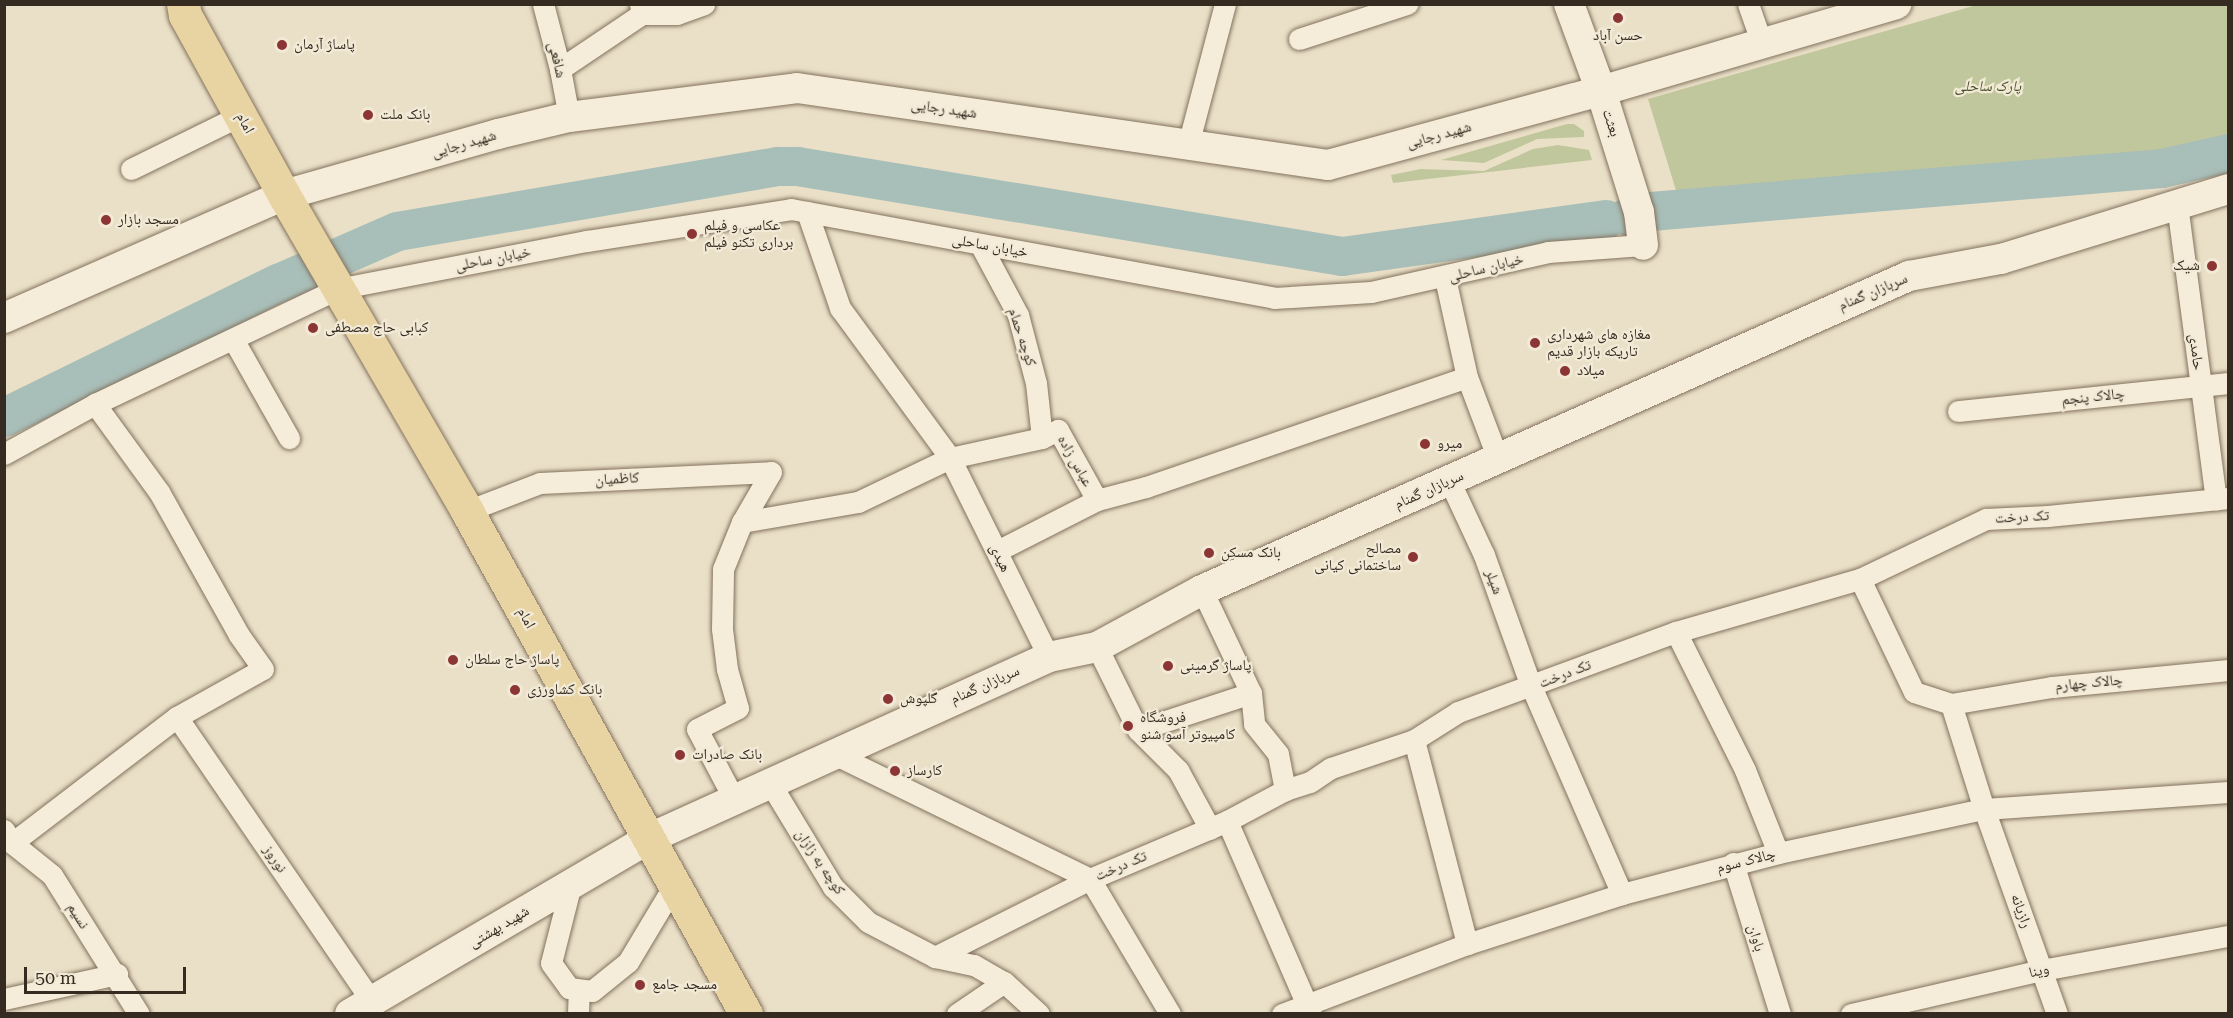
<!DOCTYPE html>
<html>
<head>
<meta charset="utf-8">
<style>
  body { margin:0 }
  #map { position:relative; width:2233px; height:1018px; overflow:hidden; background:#eae0c7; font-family:"Roboto Serif","Noto Naskh Arabic",serif }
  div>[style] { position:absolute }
  .green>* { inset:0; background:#c1c79c }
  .river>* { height:39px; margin:-19.5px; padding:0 19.5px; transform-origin:19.5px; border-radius:19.5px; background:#a8beb8 }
  .roads { filter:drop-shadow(0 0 2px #83725e) drop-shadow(0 0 2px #83725e) }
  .street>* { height:21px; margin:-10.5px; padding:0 10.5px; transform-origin:10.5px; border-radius:10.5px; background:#f5edd9 }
  .secondary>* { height:30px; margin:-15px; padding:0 15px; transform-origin:15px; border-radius:15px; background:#f5edd9 }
  .primary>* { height:33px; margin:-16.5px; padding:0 16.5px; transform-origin:16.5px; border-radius:16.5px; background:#e8d4a3 }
  .dots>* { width:16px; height:16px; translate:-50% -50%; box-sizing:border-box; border:3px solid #f2ead6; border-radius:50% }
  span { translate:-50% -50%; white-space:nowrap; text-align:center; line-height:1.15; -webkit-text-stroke:4.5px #f2ead6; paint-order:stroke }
  .poi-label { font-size:15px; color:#352b20 }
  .left { translate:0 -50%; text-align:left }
  .right { translate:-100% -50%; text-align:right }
  .street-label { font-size:15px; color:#352b20 }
  .park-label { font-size:15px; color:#454f29; font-style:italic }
  .frame { position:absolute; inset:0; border:6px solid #352b20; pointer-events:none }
  .scale { position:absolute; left:24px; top:967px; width:162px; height:27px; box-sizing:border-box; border:3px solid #352b20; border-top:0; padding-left:8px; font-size:18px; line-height:21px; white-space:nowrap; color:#352b20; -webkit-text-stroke:4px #f2ead6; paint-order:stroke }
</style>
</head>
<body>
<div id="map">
  <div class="green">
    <div style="clip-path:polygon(1980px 4px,2228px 5px,2228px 140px,2132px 159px,1678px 197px,1648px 99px)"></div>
    <div style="clip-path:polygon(1567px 124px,1574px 124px,1584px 131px,1584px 137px,1537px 139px,1484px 163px,1441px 160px)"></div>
    <div style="clip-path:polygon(1558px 145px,1589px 150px,1592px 160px,1393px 183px,1391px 175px,1421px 169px,1484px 171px,1533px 149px)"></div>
  </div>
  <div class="river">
    <div style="left:1628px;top:216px;width:12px;rotate:-20deg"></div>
    <div style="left:1639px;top:212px;width:209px;rotate:-4.9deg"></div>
    <div style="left:1847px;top:194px;width:315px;rotate:-4.7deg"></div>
    <div style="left:2161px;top:168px;width:69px;rotate:-12.6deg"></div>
    <div style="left:4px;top:417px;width:305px;rotate:-26.1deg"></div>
    <div style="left:278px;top:283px;width:130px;rotate:-23.6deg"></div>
    <div style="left:397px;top:231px;width:387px;rotate:-9.7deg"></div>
    <div style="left:779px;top:166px;width:18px"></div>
    <div style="left:797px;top:166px;width:552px;rotate:9.38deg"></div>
    <div style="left:1342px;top:256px;width:266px;rotate:-8deg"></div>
  </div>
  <div class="roads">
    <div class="street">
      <div style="left:543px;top:4px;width:67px;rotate:75.3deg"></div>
      <div style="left:560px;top:69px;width:49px;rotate:79.4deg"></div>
      <div style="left:640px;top:4px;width:10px;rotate:79deg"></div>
      <div style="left:642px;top:14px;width:35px"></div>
      <div style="left:677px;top:14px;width:29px;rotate:-20deg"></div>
      <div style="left:1748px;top:4px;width:42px;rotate:70.7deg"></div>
      <div style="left:1299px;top:39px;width:114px;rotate:-18deg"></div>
      <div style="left:560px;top:69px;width:99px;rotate:-33.9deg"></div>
      <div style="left:1188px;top:145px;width:146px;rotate:-75.3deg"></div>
      <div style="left:131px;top:169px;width:123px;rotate:-26.1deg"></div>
      <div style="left:2177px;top:204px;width:298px;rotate:82.5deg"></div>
      <div style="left:807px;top:212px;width:102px;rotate:71deg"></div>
      <div style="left:840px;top:308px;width:186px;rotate:53.7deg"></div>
      <div style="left:950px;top:458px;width:94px;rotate:-12.3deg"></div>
      <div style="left:1042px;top:438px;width:18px;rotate:-27deg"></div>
      <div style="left:1058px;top:430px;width:80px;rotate:60.9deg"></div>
      <div style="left:1097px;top:500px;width:51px;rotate:-14.9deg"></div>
      <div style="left:1146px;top:487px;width:339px;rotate:-18.9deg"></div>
      <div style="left:980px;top:244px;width:81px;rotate:61.8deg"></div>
      <div style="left:1018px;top:315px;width:70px;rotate:75.2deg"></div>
      <div style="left:1036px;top:383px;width:55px;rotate:83.8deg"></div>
      <div style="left:1445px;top:278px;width:101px;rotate:77.5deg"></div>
      <div style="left:1467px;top:377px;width:88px;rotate:69.3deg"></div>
      <div style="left:233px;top:339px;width:114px;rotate:60.5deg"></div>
      <div style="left:1958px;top:411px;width:271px;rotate:-5.9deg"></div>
      <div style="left:4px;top:454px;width:104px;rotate:-28.8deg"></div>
      <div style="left:95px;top:404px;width:268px;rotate:-25.4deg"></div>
      <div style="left:337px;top:289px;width:255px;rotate:-10.9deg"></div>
      <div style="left:587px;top:241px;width:206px;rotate:-8.9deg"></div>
      <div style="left:791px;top:209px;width:491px;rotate:10.4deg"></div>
      <div style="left:1274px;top:298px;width:97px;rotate:-3.5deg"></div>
      <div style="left:1371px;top:292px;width:181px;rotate:-12.7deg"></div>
      <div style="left:1548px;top:252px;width:95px;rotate:-4.2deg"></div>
      <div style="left:771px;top:472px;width:58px;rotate:120.1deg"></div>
      <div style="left:742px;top:522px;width:118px;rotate:-9.8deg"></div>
      <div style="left:858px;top:502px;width:102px;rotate:-25.6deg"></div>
      <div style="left:950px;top:458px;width:222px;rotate:63.6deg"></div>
      <div style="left:1449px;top:480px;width:83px;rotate:65deg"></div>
      <div style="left:1484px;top:555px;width:139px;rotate:70.3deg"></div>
      <div style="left:1531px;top:686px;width:227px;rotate:66.4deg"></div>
      <div style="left:467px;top:511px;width:78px;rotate:-21deg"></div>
      <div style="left:540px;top:483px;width:231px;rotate:-2.7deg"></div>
      <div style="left:997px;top:551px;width:112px;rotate:-27deg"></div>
      <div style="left:1860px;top:579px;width:125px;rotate:64.5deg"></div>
      <div style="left:1914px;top:692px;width:39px;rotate:18deg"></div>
      <div style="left:1951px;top:704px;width:110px;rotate:72.6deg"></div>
      <div style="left:1984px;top:809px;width:218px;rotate:70.4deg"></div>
      <div style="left:1202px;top:590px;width:114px;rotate:64.6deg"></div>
      <div style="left:1251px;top:693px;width:31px;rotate:84deg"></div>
      <div style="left:1254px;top:724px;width:38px;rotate:51deg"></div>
      <div style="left:1278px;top:754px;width:37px;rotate:79deg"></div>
      <div style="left:1676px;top:632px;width:154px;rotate:63.4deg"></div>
      <div style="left:1745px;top:770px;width:89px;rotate:68.3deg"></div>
      <div style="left:1097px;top:647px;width:93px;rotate:63.7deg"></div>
      <div style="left:1138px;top:730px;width:57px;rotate:45deg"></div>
      <div style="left:1178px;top:770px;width:67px;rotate:61.5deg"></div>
      <div style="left:1951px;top:704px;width:102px;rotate:-9.6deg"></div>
      <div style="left:2052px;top:687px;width:177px;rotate:-5.5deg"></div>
      <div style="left:177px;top:717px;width:345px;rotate:55.6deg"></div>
      <div style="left:1138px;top:730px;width:119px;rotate:-18.1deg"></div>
      <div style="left:1414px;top:740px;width:211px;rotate:75.4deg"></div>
      <div style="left:832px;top:753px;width:287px;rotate:26deg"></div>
      <div style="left:1090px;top:879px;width:157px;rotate:59.3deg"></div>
      <div style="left:770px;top:783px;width:122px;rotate:58.8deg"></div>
      <div style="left:833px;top:887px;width:49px;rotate:45deg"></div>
      <div style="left:868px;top:922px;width:76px;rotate:27.6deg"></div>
      <div style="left:935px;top:957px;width:40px;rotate:12deg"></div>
      <div style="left:974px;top:965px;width:34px;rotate:30deg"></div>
      <div style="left:1004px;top:982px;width:47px;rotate:42.4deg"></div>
      <div style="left:734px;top:799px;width:79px;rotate:-117.9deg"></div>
      <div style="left:697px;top:729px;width:46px;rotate:-27.1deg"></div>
      <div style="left:738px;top:708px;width:41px;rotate:-105.8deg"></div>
      <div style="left:727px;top:669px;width:40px;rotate:-97.1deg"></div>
      <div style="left:722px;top:629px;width:60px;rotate:-89deg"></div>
      <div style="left:723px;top:569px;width:51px;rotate:-68deg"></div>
      <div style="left:1227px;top:821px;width:210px;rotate:66.5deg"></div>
      <div style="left:4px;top:830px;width:15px;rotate:58deg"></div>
      <div style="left:12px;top:843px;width:51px;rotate:38.7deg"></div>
      <div style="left:52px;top:875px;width:164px;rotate:58deg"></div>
      <div style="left:12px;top:843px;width:208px;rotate:-37.4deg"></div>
      <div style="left:177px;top:717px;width:98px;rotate:-29.2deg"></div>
      <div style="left:263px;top:669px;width:42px;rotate:-125.2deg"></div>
      <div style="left:239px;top:635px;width:164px;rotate:-119.2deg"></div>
      <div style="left:159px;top:492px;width:109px;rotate:-126deg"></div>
      <div style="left:1733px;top:863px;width:158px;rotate:72.7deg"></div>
      <div style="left:571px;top:884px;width:81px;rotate:104.2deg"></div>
      <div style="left:551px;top:963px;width:31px;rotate:54deg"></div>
      <div style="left:569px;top:988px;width:23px;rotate:7deg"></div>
      <div style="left:592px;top:991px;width:46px;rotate:-38.9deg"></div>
      <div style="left:628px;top:962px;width:90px;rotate:-59.1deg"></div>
      <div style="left:935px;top:957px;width:174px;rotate:-26.7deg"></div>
      <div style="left:1090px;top:879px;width:149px;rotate:-22.9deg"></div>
      <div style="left:1227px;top:821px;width:66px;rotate:-28.1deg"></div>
      <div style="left:1285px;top:790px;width:26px;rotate:-18deg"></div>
      <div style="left:1310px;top:782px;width:25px;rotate:-34deg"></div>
      <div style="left:1331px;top:768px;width:88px;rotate:-18.6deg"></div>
      <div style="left:1414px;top:740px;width:52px;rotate:-32.5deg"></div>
      <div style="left:1458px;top:712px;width:232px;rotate:-20.2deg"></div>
      <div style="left:1676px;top:632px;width:191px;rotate:-16.1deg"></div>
      <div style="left:1860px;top:579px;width:140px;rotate:-25.5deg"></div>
      <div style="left:1986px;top:519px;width:62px;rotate:-2.8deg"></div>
      <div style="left:2048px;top:516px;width:181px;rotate:-5.7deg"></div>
      <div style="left:4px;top:999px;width:116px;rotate:-12.5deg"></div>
      <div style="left:578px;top:1014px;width:24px;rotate:-88deg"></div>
      <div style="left:957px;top:1014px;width:57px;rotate:-34.2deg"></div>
      <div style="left:1282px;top:1014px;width:198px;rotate:-20.7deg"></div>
      <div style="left:1467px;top:944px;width:163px;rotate:-17.9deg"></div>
      <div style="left:1622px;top:894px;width:161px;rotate:-14.7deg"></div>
      <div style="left:1778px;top:853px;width:211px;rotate:-12.1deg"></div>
      <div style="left:1984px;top:809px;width:245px;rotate:-4deg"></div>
      <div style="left:1851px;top:1014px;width:196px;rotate:-13deg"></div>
      <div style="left:2042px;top:970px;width:189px;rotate:-10.4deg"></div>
    </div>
    <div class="secondary">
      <div style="left:1569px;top:4px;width:93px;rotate:69.8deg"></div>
      <div style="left:1601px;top:91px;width:127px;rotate:72.6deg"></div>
      <div style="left:1639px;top:212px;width:33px;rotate:83deg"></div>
      <div style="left:4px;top:318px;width:306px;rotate:-23.7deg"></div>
      <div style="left:284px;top:195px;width:223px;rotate:-15.9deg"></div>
      <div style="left:498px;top:134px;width:73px;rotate:-13.5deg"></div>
      <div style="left:569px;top:117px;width:230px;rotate:-7.2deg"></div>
      <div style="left:797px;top:88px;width:537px;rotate:8.25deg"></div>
      <div style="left:1328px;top:165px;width:283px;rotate:-15.2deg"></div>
      <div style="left:1601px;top:91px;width:308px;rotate:-16.4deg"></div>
      <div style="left:350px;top:1014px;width:346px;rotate:-30.4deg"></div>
      <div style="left:648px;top:839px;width:440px;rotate:-24.4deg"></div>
      <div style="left:1049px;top:657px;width:49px;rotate:-11.8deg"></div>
      <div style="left:1097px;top:647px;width:119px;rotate:-28.5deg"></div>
      <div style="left:1202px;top:590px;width:774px;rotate:-23.95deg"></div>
      <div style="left:1909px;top:276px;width:94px;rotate:-10.5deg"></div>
      <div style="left:2001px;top:259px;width:238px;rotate:-17.1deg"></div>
    </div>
    <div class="primary">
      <div style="left:183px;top:4px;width:11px;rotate:80deg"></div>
      <div style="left:185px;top:15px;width:205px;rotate:61.2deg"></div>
      <div style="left:284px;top:195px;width:365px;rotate:59.9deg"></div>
      <div style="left:467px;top:511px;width:575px;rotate:60.98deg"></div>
    </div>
  </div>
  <div class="dots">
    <div style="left:1618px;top:18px;background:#8c3535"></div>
    <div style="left:282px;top:45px;background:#8c3535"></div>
    <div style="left:368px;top:115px;background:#8c3535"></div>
    <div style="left:106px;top:220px;background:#8c3535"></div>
    <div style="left:692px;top:234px;background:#8c3535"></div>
    <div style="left:2212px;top:266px;background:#8c3535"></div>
    <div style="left:313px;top:328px;background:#8c3535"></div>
    <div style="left:1535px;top:343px;background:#8c3535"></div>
    <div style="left:1565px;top:371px;background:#8c3535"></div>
    <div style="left:1425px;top:444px;background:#8c3535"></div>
    <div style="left:1209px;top:553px;background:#8c3535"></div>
    <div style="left:1413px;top:557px;background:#8c3535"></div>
    <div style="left:453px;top:660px;background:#8c3535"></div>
    <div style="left:1168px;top:666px;background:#8c3535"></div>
    <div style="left:515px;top:690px;background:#8c3535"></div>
    <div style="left:888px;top:699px;background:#8c3535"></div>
    <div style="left:1128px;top:726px;background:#8c3535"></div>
    <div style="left:680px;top:755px;background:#8c3535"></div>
    <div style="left:895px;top:771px;background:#8c3535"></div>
    <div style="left:640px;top:985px;background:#8c3535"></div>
  </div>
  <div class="poi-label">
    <span style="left:1618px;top:36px">حسن آباد</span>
    <span class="left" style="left:294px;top:45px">پاساژ آرمان</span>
    <span class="left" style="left:380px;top:115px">بانک ملت</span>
    <span class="left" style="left:118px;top:220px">مسجد بازار</span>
    <span class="left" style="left:704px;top:234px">عکاسی و فیلم<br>برداری تکنو فیلم</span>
    <span class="right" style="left:2200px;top:266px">شیک</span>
    <span class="left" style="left:325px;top:328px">کبابی حاج مصطفی</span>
    <span class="left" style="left:1547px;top:343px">مغازه های شهرداری<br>تاریکه بازار قدیم</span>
    <span class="left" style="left:1577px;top:371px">میلاد</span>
    <span class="left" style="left:1437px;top:444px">میرو</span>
    <span class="right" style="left:1401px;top:557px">مصالح<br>ساختمانی کیانی</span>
    <span class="left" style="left:1221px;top:553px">بانک مسکن</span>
    <span class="left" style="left:465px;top:660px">پاساژ حاج سلطان</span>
    <span class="left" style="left:1180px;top:666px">پاساژ گرمینی</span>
    <span class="left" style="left:527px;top:690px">بانک کشاورزی</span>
    <span class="left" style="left:900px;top:699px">گلپوش</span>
    <span class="left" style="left:1140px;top:726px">فروشگاه<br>کامپیوتر آسو شنو</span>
    <span class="left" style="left:692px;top:755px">بانک صادرات</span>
    <span class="left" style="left:907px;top:771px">کارساز</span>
    <span class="left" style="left:652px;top:985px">مسجد جامع</span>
  </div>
  <div class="street-label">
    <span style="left:557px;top:60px;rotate:77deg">شافعی</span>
    <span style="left:944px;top:109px;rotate:8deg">شهید رجایی</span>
    <span style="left:245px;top:123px;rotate:61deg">امام</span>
    <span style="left:1611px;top:123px;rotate:72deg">بعثت</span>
    <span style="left:1439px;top:135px;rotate:-15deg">شهید رجایی</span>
    <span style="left:464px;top:144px;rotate:-16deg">شهید رجایی</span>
    <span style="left:990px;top:246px;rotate:10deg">خیابان ساحلی</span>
    <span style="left:493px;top:259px;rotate:-11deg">خیابان ساحلی</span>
    <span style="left:1486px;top:268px;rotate:-14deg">خیابان ساحلی</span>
    <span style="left:1873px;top:292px;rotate:-23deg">سربازان گمنام</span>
    <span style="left:1022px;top:337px;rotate:72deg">کوچه حمام</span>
    <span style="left:2196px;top:352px;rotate:83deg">حامدی</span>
    <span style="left:2093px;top:397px;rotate:-6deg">چالاک پنجم</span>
    <span style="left:1075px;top:461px;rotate:61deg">عباس زاده</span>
    <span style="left:617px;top:479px;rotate:-3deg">کاظمیان</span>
    <span style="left:1429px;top:490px;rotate:-24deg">سربازان گمنام</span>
    <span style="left:2022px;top:517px;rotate:-3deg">تک درخت</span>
    <span style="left:1000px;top:558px;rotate:64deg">هیدی</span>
    <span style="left:1494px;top:582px;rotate:70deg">شیلر</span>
    <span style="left:526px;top:618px;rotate:61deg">امام</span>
    <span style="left:1565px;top:674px;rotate:-21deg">تک درخت</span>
    <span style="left:2089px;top:683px;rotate:-5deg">چالاک چهارم</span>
    <span style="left:985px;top:685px;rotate:-24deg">سربازان گمنام</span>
    <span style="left:275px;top:859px;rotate:56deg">نوروز</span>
    <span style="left:1746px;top:861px;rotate:-14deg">چالاک سوم</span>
    <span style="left:820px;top:862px;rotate:56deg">کوچه به زازان</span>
    <span style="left:1121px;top:866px;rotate:-23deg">تک درخت</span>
    <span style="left:2021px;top:911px;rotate:70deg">رازیانه</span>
    <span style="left:78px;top:916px;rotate:58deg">نسیم</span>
    <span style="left:499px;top:927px;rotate:-31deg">شهید بهشتی</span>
    <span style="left:1756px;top:938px;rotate:73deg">باوان</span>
    <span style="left:2039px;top:971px;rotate:-12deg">وینا</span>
  </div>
  <div class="park-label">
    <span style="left:1988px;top:87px">پارک ساحلی</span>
  </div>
  <div class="frame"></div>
  <div class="scale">50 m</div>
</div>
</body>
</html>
